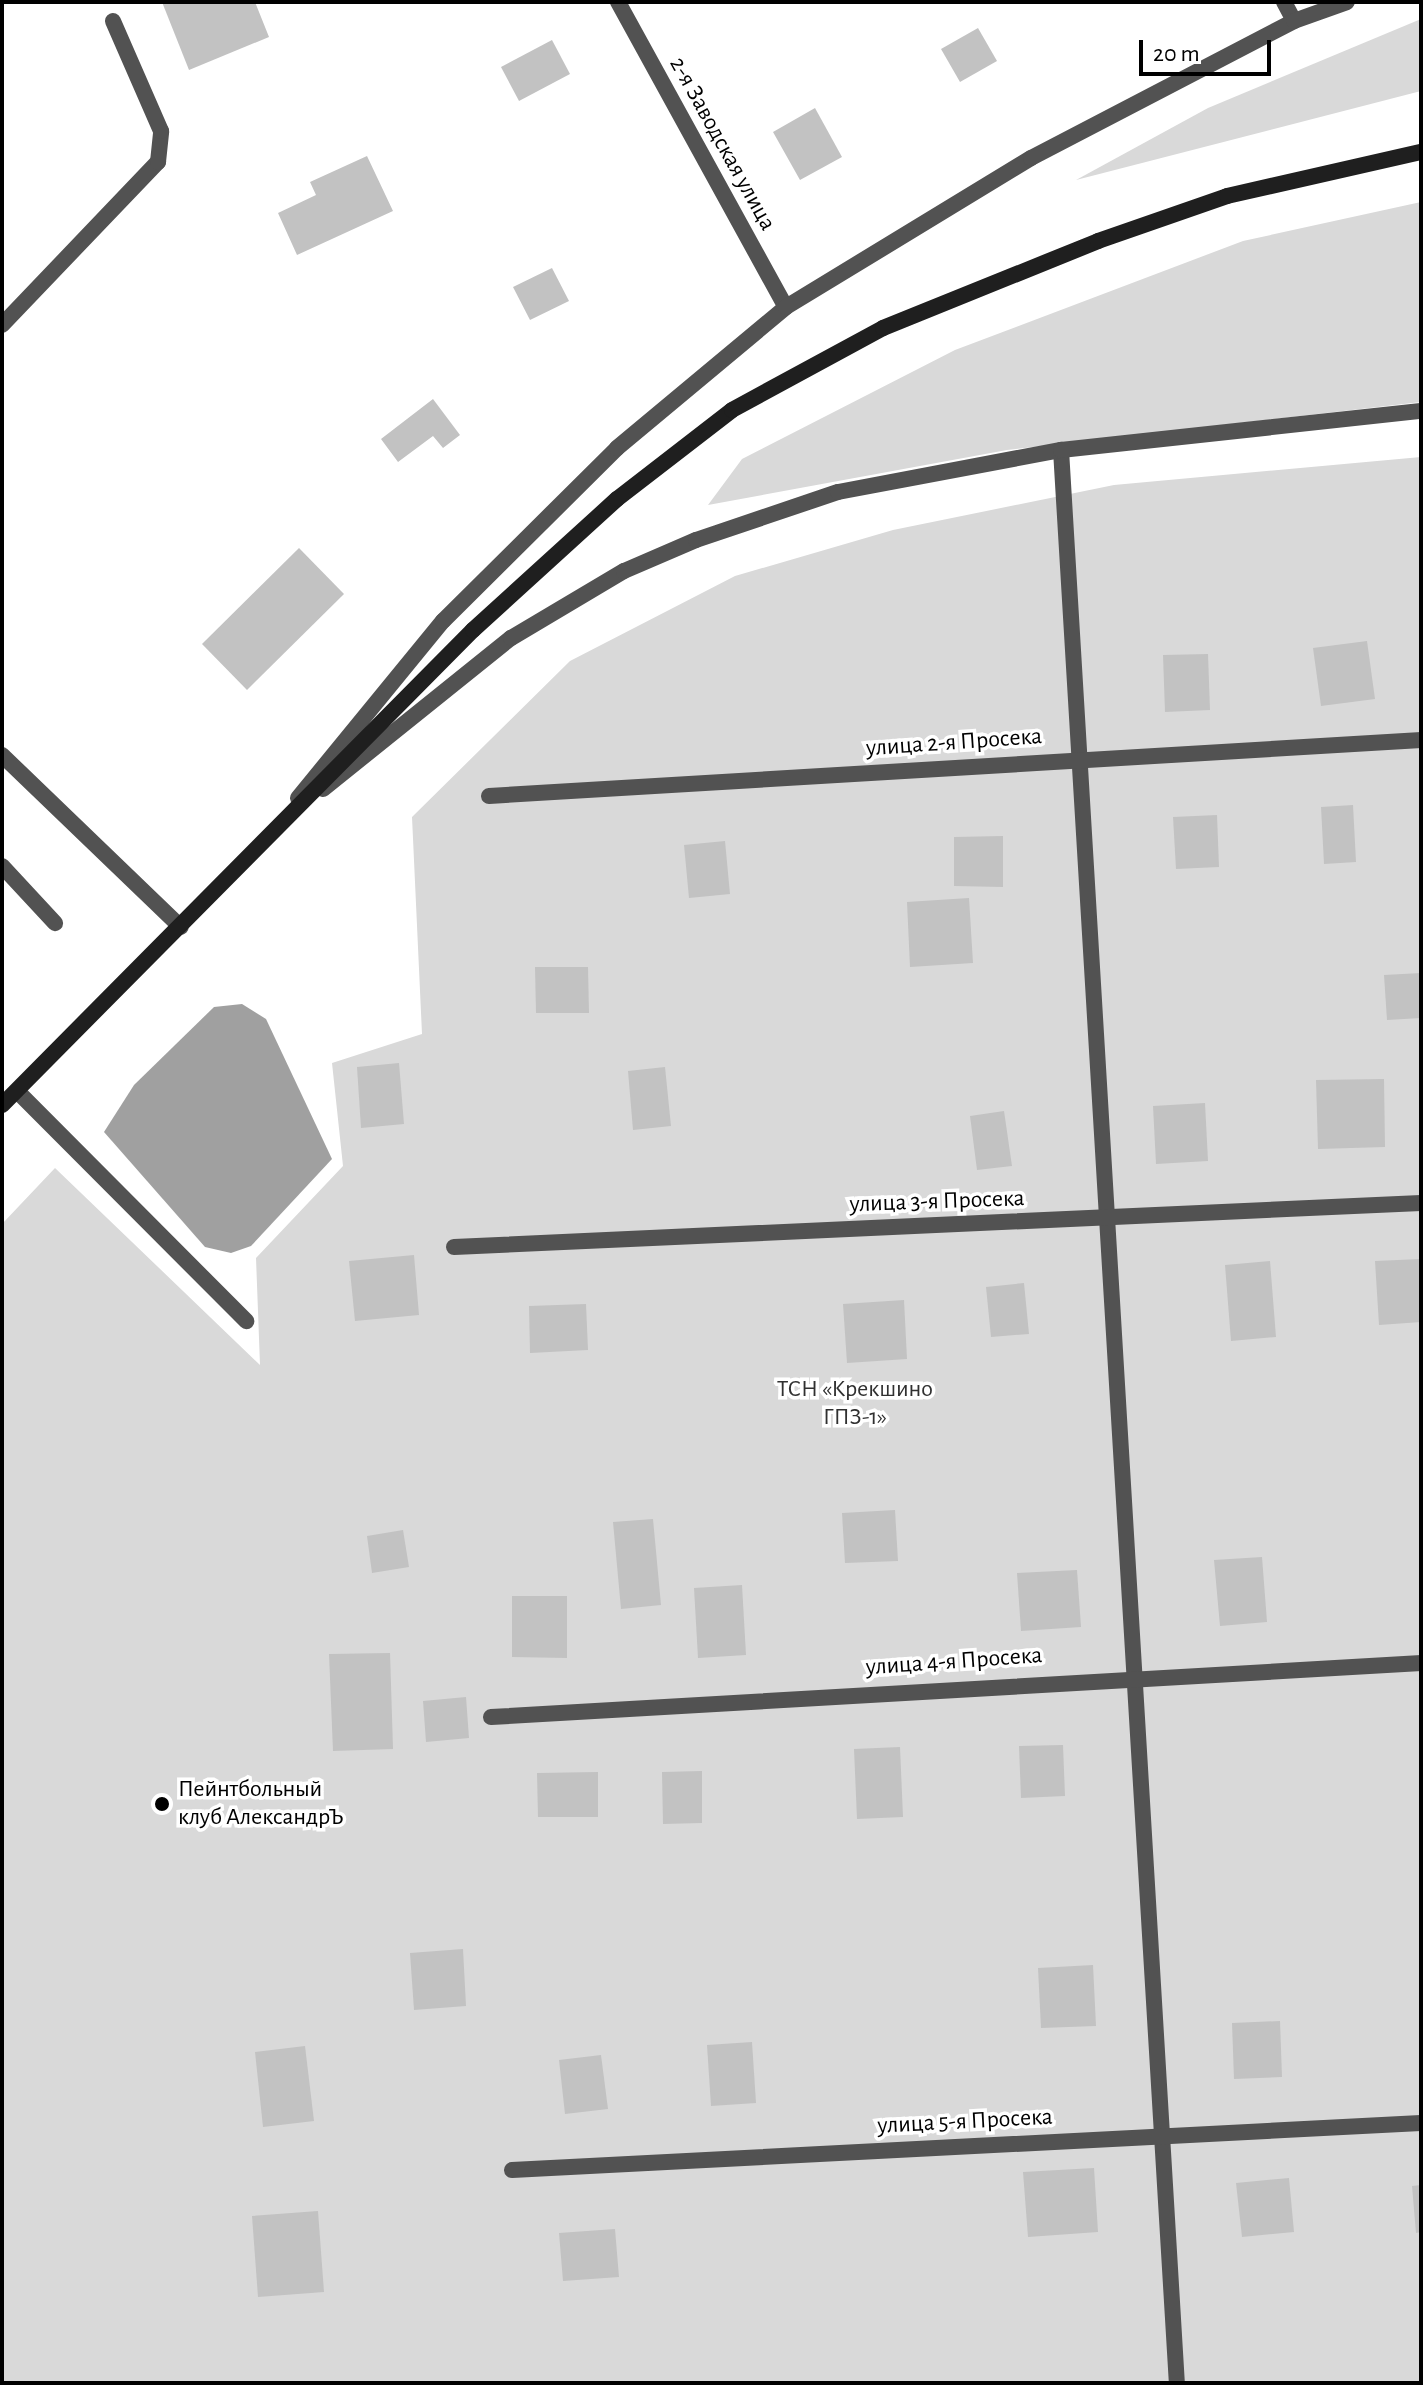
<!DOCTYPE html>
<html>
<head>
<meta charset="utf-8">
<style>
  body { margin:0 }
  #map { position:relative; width:1423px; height:2385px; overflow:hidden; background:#fff; font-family:"Alegreya Sans",sans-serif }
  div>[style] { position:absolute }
  .green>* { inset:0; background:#d9d9d9 }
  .water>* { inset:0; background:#a0a0a0 }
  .building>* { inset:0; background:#c2c2c2 }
  .service>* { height:16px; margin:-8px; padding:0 8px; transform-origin:8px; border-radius:8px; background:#525252 }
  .minor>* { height:16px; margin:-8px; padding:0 8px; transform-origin:8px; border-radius:8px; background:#525252 }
  .tertiary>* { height:16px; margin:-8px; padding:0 8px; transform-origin:8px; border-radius:8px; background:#525252 }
  .secondary>* { height:16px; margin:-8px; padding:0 8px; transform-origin:8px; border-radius:8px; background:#1f1f1f }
  .dots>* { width:22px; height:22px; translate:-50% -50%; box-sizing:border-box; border:4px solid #fff; border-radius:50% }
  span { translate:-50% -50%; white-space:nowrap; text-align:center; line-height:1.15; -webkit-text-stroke:7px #fff; paint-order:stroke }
  .street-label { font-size:24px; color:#000 }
  .park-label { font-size:24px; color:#303030 }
  .poi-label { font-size:24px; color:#000 }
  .left { translate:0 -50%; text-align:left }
  .frame { position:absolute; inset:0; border:4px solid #000; pointer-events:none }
  .scale { position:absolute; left:1139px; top:40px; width:132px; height:36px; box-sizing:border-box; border:4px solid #000; border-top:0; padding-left:10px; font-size:24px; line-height:28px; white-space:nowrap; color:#000; -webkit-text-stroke:6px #fff; paint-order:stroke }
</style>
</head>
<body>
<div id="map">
  <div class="green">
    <div style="clip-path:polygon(1421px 19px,1421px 91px,1076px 180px,1208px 108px)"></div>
    <div style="clip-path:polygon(1421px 202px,1421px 402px,1007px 450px,708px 505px,742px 459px,955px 350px,1243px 241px)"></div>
    <div style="clip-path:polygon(1421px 457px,1421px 2383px,2px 2383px,2px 1224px,55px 1168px,260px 1365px,256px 1258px,343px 1166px,332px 1063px,422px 1034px,412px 817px,570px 661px,735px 576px,893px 530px,1114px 485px)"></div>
  </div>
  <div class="water">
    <div style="clip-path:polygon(242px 1004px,266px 1019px,332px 1159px,251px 1246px,231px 1253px,205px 1247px,104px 1132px,134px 1085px,214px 1007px)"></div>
  </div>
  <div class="building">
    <div style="clip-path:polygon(162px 2px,255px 2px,269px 37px,189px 70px)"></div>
    <div style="clip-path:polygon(978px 28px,997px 61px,960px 82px,941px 49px)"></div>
    <div style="clip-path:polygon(552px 40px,570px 74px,519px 101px,501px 67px)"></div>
    <div style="clip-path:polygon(815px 108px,842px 157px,800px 180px,773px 132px)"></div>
    <div style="clip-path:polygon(367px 156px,393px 211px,297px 255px,278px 213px,316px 195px,310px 182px)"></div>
    <div style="clip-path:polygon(552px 268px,569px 301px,530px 320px,513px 287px)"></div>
    <div style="clip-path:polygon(433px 399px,460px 435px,443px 448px,433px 436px,398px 462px,381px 439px)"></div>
    <div style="clip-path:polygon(299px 548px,344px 594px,247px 690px,202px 644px)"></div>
    <div style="clip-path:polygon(1367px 641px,1375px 699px,1321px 706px,1313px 648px)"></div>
    <div style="clip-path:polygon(1208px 654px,1210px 710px,1165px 712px,1163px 655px)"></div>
    <div style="clip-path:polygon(1353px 805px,1356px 862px,1324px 864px,1321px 807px)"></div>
    <div style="clip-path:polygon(1217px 815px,1219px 867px,1176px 869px,1173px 817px)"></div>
    <div style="clip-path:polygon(1003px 836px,1003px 887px,954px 886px,954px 837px)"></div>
    <div style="clip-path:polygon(725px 841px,730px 894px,689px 898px,684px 845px)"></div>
    <div style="clip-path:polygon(969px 898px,973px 963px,910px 967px,907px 902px)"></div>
    <div style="clip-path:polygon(535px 967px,588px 967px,589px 1013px,536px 1013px)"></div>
    <div style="clip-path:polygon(1421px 973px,1421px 1018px,1387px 1020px,1384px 975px)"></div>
    <div style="clip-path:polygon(399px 1063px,404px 1124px,361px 1128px,357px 1067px)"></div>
    <div style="clip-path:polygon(665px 1067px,671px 1126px,633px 1130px,628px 1071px)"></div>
    <div style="clip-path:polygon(1384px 1079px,1385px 1147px,1318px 1149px,1316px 1080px)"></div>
    <div style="clip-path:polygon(1205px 1103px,1208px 1161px,1156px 1164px,1153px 1106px)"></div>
    <div style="clip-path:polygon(1004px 1111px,1012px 1166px,977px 1170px,970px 1116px)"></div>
    <div style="clip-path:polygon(414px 1255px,419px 1315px,355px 1321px,349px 1261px)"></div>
    <div style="clip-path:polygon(1421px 1259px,1421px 1322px,1379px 1325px,1375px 1261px)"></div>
    <div style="clip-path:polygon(1270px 1261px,1276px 1337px,1231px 1341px,1225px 1265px)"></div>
    <div style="clip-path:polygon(1024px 1283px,1029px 1334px,991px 1337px,986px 1287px)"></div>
    <div style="clip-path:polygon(904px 1300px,907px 1359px,847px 1363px,843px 1304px)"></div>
    <div style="clip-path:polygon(586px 1304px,588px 1350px,530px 1353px,529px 1306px)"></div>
    <div style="clip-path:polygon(895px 1510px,898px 1561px,845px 1563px,842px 1513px)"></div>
    <div style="clip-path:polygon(653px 1519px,661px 1605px,621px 1609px,613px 1522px)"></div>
    <div style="clip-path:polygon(403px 1530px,409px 1567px,372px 1573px,367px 1536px)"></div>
    <div style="clip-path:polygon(1262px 1557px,1267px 1622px,1220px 1626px,1214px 1560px)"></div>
    <div style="clip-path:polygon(1077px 1570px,1081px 1627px,1021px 1631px,1017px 1573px)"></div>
    <div style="clip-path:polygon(742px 1585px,746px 1655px,698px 1658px,694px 1588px)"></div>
    <div style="clip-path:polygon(512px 1596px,567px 1596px,567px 1658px,512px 1657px)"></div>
    <div style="clip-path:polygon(390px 1653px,393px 1749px,333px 1751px,329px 1654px)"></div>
    <div style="clip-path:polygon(466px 1697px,469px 1738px,426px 1742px,423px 1701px)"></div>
    <div style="clip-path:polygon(1063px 1745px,1065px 1796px,1021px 1798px,1019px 1746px)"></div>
    <div style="clip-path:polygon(900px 1747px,903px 1817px,857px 1819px,854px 1749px)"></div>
    <div style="clip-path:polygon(702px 1771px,702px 1823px,663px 1824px,662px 1772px)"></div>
    <div style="clip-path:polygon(598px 1772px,598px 1817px,538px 1817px,537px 1773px)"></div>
    <div style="clip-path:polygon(463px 1949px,466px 2006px,414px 2010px,410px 1953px)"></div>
    <div style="clip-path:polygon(1093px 1965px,1096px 2026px,1041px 2028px,1038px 1968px)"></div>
    <div style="clip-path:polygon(1280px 2021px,1282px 2077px,1234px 2079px,1232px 2023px)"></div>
    <div style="clip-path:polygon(752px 2042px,756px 2103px,711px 2106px,707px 2045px)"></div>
    <div style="clip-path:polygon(305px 2046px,314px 2121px,263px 2127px,255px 2052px)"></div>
    <div style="clip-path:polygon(601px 2055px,608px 2109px,565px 2114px,559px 2060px)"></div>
    <div style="clip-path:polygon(1094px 2168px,1098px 2232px,1028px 2237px,1023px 2172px)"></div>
    <div style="clip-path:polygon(1289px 2178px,1294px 2232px,1242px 2237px,1236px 2183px)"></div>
    <div style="clip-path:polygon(1421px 2185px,1421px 2232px,1416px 2233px,1412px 2186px)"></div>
    <div style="clip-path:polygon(318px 2211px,324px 2292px,258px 2297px,252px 2216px)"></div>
    <div style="clip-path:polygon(615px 2229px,619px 2277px,563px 2281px,559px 2233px)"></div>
  </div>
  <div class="service">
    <div style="left:618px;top:2px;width:348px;rotate:61.2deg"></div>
    <div style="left:1284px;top:2px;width:21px;rotate:62deg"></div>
    <div style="left:2px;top:325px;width:226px;rotate:-46.3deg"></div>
    <div style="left:158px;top:162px;width:31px;rotate:-84deg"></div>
    <div style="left:161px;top:131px;width:120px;rotate:-113.6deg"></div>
    <div style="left:2px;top:755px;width:248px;rotate:43.9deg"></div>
    <div style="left:2px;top:866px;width:78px;rotate:47.1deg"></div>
    <div style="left:17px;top:1091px;width:325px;rotate:45.1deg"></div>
  </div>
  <div class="minor">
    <div style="left:1061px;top:450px;width:1936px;rotate:86.57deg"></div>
    <div style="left:489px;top:796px;width:934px;rotate:-3.44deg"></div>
    <div style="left:454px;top:1247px;width:968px;rotate:-2.61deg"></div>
    <div style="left:491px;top:1717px;width:932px;rotate:-3.32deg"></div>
    <div style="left:512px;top:2170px;width:910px;rotate:-2.96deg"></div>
  </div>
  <div class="tertiary">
    <div style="left:323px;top:789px;width:241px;rotate:-38.8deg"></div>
    <div style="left:511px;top:638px;width:131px;rotate:-30.7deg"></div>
    <div style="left:624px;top:571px;width:78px;rotate:-23.3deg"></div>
    <div style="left:696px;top:540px;width:150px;rotate:-18.7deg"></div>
    <div style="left:838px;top:492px;width:227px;rotate:-10.7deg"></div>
    <div style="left:1061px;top:450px;width:362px;rotate:-6.2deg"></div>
    <div style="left:298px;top:798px;width:229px;rotate:-50.7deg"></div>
    <div style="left:443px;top:621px;width:245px;rotate:-44.8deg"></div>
    <div style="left:617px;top:448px;width:220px;rotate:-39.8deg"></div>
    <div style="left:786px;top:307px;width:287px;rotate:-31.3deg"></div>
    <div style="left:1031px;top:158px;width:297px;rotate:-27.5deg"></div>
    <div style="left:1294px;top:21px;width:56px;rotate:-19.7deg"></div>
  </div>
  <div class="secondary">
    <div style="left:2px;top:1105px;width:669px;rotate:-45.24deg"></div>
    <div style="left:473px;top:630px;width:195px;rotate:-42.3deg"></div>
    <div style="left:617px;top:499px;width:145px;rotate:-37.7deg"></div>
    <div style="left:732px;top:410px;width:172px;rotate:-28.5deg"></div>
    <div style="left:883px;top:328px;width:232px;rotate:-22deg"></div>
    <div style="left:1098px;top:241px;width:137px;rotate:-19.2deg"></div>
    <div style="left:1227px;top:196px;width:199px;rotate:-12.8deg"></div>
  </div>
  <div class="dots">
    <div style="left:162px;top:1804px;background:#000"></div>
  </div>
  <div class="street-label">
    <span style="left:722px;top:144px;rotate:61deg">2-я Заводская улица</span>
    <span style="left:954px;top:743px;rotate:-4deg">улица 2-я Просека</span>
    <span style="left:937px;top:1202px;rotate:-2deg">улица 3-я Просека</span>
    <span style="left:954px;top:1662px;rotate:-4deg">улица 4-я Просека</span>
    <span style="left:965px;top:2122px;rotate:-3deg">улица 5-я Просека</span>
  </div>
  <div class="park-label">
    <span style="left:855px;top:1404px">ТСН «Крекшино<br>ГПЗ-1»</span>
  </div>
  <div class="poi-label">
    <span class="left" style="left:178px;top:1804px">Пейнтбольный<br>клуб АлександрЪ</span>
  </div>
  <div class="frame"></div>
  <div class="scale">20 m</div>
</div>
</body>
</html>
